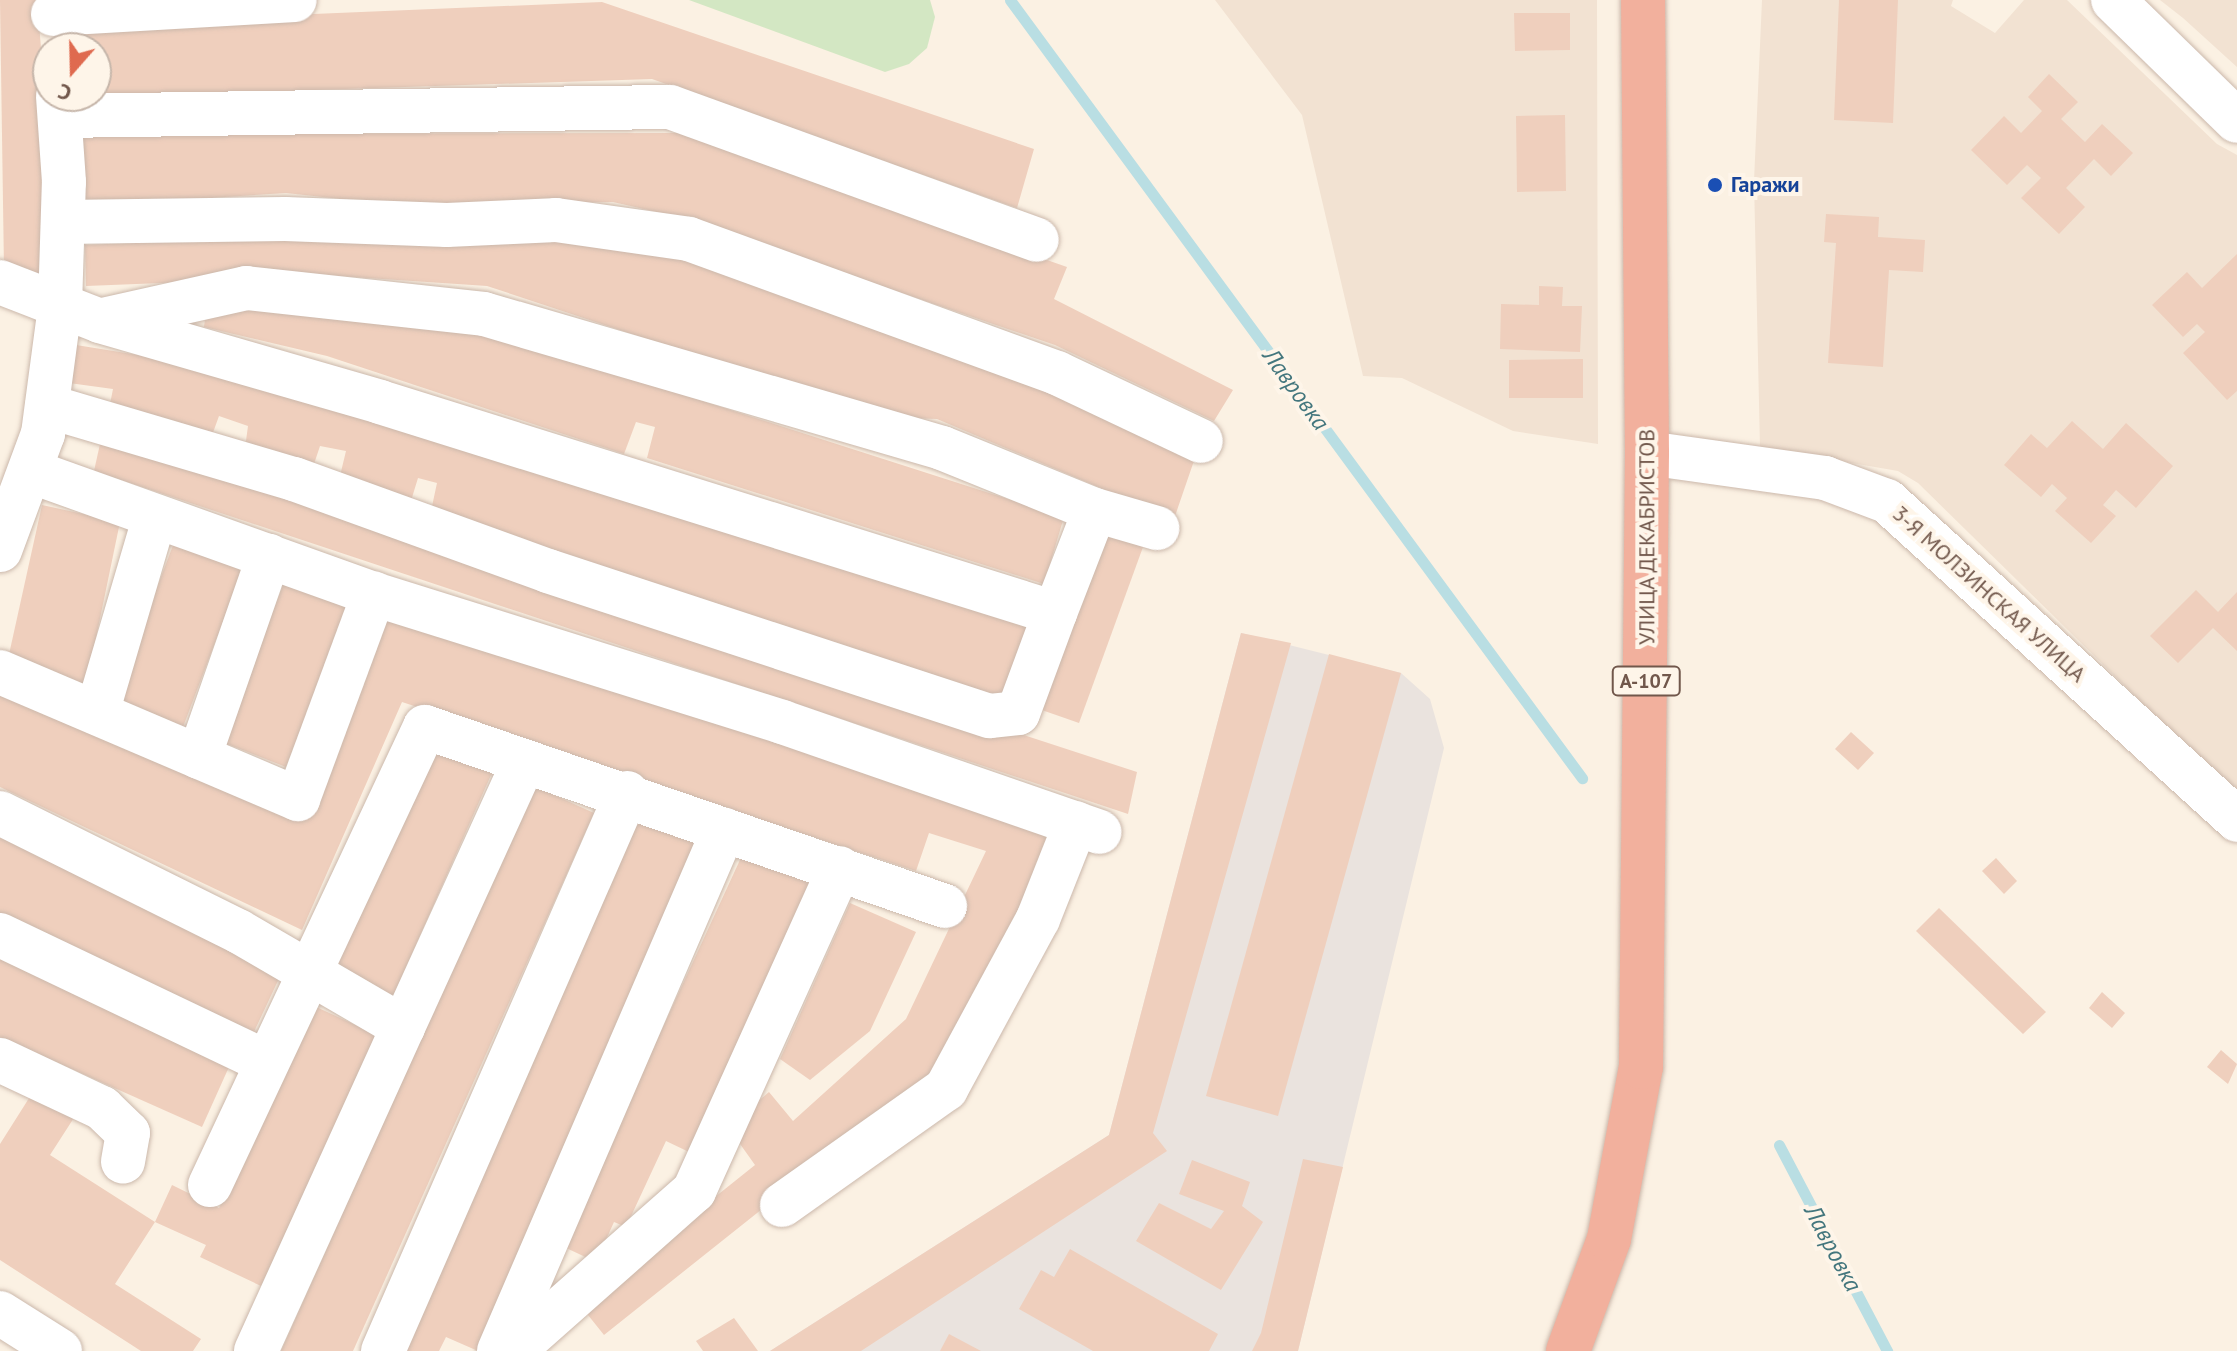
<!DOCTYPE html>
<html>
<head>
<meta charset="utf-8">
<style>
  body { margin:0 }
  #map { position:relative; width:2237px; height:1351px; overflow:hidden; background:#fbf1e3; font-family:"PT Sans",sans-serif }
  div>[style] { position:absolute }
  .residential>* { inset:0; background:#f2e2d2 }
  .industrial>* { inset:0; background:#eae3de }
  .green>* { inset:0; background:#d3e7c3 }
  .stream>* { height:11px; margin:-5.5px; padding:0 5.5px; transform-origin:5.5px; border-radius:5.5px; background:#b9dee3 }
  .building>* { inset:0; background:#efcfbd }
  .roads { filter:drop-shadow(0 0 2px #cbb8ab) drop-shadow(0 0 2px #cbb8ab) }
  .minor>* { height:44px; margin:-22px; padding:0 22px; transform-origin:22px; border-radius:22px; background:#fff }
  .highway>* { height:44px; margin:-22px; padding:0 22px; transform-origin:22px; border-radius:22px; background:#f2b09d }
  .dots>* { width:22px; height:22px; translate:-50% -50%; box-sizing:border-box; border:4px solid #fef5e9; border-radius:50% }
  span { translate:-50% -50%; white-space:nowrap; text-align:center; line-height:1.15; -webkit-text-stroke:8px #fef5e9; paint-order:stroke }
  .shield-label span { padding:2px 6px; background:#fef5e9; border:2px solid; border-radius:6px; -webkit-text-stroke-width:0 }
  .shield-label { font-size:20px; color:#71574b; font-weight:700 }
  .transit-label { font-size:22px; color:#164399; font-weight:700 }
  .left { translate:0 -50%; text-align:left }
  .street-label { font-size:22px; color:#71574b }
  .water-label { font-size:24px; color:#43767d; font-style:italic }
  .north { position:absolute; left:32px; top:32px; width:80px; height:80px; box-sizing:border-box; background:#fef5e9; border:2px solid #c6b6aa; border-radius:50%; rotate:200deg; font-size:22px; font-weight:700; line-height:32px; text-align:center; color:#71574b }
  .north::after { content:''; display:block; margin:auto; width:28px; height:36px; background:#df6a4f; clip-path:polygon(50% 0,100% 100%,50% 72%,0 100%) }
</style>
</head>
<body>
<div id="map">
  <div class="residential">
    <div style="clip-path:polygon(1215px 0,1597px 0,1598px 444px,1513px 431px,1402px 378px,1363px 376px,1302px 115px)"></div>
    <div style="clip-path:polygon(1762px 0,1953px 0,1951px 6px,1995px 33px,2024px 0,2067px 0,2217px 144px,2237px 155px,2237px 796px,1918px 483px,1898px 471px,1760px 447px,1754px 181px)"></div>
    <div style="clip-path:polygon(2160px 0,2237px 0,2237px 67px,2183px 18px)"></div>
  </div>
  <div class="industrial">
    <div style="clip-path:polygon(1241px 633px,1401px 673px,1430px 699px,1444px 748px,1298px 1351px,770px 1351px,1109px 1135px)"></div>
  </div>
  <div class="green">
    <div style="clip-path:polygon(689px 0,930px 0,935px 17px,927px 48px,909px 64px,885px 72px)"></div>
  </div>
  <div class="stream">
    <div style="left:1010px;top:0;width:966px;rotate:53.68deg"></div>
    <div style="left:1779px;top:1145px;width:233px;rotate:62.3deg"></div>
  </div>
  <div class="building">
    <div style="clip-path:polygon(0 0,37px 0,48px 132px,41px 273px,4px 269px)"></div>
    <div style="clip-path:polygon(1839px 0,1898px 0,1893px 123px,1834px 120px)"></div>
    <div style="clip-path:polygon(602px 2px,1034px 149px,1017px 208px,652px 79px,96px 97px,96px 48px,78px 48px,76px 24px)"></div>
    <div style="clip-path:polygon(1514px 13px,1570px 13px,1570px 50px,1515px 51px)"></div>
    <div style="clip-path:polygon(2049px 74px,2078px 102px,2061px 119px,2085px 142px,2102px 124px,2133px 153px,2111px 176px,2094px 159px,2066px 188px,2085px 207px,2059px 234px,2021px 198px,2041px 178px,2027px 165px,2007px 185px,1971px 150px,2004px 116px,2021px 133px,2042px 111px,2028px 97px)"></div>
    <div style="clip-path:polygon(1565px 115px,1566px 191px,1517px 192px,1516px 116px)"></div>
    <div style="clip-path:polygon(683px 133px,1067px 267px,1054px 299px,1233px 390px,1214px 421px,1055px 345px,679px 217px,613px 202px,396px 205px,286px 193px,86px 206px,77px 134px)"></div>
    <div style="clip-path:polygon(1826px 214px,1879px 217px,1878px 237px,1925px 240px,1923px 272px,1889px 270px,1883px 367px,1828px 363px,1836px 243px,1824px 242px)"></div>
    <div style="clip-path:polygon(556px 234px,649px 245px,958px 352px,1197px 452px,1174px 519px,937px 419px,883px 417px,487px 286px,338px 276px,86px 286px,85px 245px,310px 235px)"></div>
    <div style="clip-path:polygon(2237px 254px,2237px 391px,2227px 400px,2183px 353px,2205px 332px,2197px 324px,2183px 337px,2152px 305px,2187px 272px,2202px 288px)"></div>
    <div style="clip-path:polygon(1539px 286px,1563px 287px,1562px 306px,1582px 306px,1580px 352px,1500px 349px,1501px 304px,1539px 305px)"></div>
    <div style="clip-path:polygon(207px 305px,491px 333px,1064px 517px,1044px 584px,647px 458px,655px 427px,636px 422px,624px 454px,327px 356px,204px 327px)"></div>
    <div style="clip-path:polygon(76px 345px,219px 368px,1028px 627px,1005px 699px,431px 511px,437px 483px,418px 478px,410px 504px,339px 480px,346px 451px,320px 446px,312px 470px,245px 448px,248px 426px,219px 416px,211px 438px,109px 409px,113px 389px,69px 383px)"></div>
    <div style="clip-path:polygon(1583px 359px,1583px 398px,1509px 398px,1509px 360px)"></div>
    <div style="clip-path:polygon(2072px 421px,2103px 449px,2126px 423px,2173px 466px,2136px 508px,2116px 490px,2103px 505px,2116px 516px,2091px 543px,2055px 511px,2067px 498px,2052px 484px,2041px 497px,2004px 465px,2031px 434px,2047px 448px)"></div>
    <div style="clip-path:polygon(102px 435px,1137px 772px,1128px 814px,94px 471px)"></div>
    <div style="clip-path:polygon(42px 505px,120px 522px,86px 686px,8px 659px)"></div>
    <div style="clip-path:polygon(1104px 520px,1147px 536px,1079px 723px,1036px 708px)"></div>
    <div style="clip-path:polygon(175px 540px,244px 566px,183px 727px,114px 701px)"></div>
    <div style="clip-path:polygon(285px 580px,349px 605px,286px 767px,222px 742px)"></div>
    <div style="clip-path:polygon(2196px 590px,2218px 612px,2237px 592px,2237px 651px,2213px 628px,2178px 663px,2150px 636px)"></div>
    <div style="clip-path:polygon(386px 615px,1037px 825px,1058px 837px,945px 1063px,604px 1335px,580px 1305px,755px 1165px,728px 1127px,769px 1092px,793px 1121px,906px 1019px,986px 851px,929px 833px,916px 871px,402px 702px,302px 930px,0 787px,0 684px,299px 818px)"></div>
    <div style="clip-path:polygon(1241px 633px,1291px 643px,1153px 1133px,1167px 1151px,861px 1351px,770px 1351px,1109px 1135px)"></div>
    <div style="clip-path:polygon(1329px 654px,1401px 673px,1278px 1116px,1206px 1096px)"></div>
    <div style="clip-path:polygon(1851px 732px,1874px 753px,1858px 770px,1835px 749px)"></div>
    <div style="clip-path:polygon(431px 738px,495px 766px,392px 999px,328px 970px)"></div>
    <div style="clip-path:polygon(534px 786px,594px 813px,353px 1351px,281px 1351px)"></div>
    <div style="clip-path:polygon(633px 812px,702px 843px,478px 1351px,446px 1337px,439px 1351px,395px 1351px)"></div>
    <div style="clip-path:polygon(0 837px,283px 970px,253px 1034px,0 915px)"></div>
    <div style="clip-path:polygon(745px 849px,814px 881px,689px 1152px,666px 1141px,626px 1227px,614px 1222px,596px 1262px,562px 1246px)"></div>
    <div style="clip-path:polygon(1996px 858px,2017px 881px,2004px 894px,1982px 871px)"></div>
    <div style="clip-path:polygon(850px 903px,916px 932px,870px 1031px,810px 1080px,780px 1059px)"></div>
    <div style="clip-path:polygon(1939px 908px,2046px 1012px,2023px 1034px,1916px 931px)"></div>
    <div style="clip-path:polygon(0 953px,233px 1058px,202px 1127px,0 1037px)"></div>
    <div style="clip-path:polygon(2102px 992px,2125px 1013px,2112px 1028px,2089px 1008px)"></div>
    <div style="clip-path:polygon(312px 1005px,377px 1035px,261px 1286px,200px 1257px,206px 1245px,155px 1222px,172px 1185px,219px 1208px)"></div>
    <div style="clip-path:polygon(2221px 1050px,2237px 1064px,2228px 1084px,2207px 1067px)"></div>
    <div style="clip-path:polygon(38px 1084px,79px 1110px,50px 1155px,155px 1222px,115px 1284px,201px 1339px,193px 1351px,141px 1351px,0 1260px,0 1144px)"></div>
    <div style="clip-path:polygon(1303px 1159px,1343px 1167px,1298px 1351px,1252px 1351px,1261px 1333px)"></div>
    <div style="clip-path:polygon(1192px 1160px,1250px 1182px,1242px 1206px,1263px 1222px,1221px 1290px,1136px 1241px,1159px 1203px,1211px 1229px,1224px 1211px,1179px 1194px)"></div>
    <div style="clip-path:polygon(1070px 1249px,1218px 1334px,1209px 1351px,1093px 1351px,1019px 1309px,1041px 1270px,1054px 1277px)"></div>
    <div style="clip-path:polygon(734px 1318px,758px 1351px,703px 1351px,696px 1341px)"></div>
    <div style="clip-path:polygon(949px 1334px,981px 1351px,940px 1351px)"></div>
  </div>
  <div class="roads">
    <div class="minor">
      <div style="left:2113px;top:0;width:173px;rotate:44.3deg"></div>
      <div style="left:53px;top:14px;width:242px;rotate:-3.3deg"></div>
      <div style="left:60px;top:116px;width:610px;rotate:-0.85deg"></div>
      <div style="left:670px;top:107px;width:390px;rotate:19.9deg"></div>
      <div style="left:63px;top:222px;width:222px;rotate:-0.8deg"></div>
      <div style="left:285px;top:219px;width:162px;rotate:2.1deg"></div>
      <div style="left:447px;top:225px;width:109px;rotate:-2.6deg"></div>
      <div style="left:556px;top:220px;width:134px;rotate:8.1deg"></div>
      <div style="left:689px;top:239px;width:392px;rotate:20deg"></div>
      <div style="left:1057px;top:373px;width:159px;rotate:25.3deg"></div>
      <div style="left:0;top:282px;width:107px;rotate:21.3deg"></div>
      <div style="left:100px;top:321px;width:291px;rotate:16.1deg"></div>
      <div style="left:380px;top:402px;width:707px;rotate:17.36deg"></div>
      <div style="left:1055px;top:613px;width:110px;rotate:-68.8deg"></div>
      <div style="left:103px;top:320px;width:147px;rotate:-12.6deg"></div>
      <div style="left:246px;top:288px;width:239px;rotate:6.2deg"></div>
      <div style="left:484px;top:314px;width:477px;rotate:16.3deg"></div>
      <div style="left:942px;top:448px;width:165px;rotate:22.1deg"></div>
      <div style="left:1095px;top:510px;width:65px;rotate:16.2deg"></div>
      <div style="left:47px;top:406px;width:258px;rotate:16.5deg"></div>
      <div style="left:294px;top:479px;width:270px;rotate:19.9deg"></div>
      <div style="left:548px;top:571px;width:465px;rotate:18.2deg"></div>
      <div style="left:990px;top:716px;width:28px;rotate:-6deg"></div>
      <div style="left:1018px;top:713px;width:107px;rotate:-69.7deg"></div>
      <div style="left:1647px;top:453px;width:180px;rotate:8deg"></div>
      <div style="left:1825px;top:478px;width:66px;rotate:20.4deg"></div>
      <div style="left:1887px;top:501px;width:474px;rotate:42.3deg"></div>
      <div style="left:30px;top:471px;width:365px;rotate:19.7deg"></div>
      <div style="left:374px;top:594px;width:428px;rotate:17.4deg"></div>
      <div style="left:782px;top:722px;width:336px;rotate:19.1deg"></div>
      <div style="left:0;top:550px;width:124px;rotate:-69.7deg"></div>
      <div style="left:43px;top:434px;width:129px;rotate:-82.4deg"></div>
      <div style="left:60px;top:306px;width:124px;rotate:-88.2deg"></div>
      <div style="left:64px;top:182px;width:86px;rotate:-94deg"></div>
      <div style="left:0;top:672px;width:324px;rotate:23.1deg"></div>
      <div style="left:298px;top:799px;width:219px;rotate:-69.7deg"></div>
      <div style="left:97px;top:713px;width:205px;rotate:-73.6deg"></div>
      <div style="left:199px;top:757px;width:213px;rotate:-70.8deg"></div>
      <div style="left:0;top:813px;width:266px;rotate:26.4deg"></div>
      <div style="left:238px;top:931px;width:191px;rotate:30.2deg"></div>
      <div style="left:403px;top:1027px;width:356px;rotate:114.4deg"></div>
      <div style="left:0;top:935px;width:295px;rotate:25.5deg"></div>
      <div style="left:403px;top:1027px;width:292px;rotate:-65.5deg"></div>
      <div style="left:0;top:1060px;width:113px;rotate:25.2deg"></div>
      <div style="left:102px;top:1108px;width:36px;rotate:44deg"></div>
      <div style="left:128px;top:1133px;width:29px;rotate:100deg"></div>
      <div style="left:210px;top:1185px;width:506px;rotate:-64.85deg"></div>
      <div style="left:425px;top:727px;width:550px;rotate:19deg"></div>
      <div style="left:782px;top:1205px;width:201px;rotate:-35.3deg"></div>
      <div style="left:946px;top:1089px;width:193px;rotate:-61.6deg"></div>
      <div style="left:1038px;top:919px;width:103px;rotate:-68.4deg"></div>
      <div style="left:0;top:1313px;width:71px;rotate:32.3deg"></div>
      <div style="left:383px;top:1351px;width:609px;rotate:-66.38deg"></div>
      <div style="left:499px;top:1351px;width:568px;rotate:-66.68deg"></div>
      <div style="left:513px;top:1351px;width:242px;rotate:-41.5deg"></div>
      <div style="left:694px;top:1191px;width:354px;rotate:-65.7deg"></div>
    </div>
    <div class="highway">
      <div style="left:1568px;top:1351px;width:119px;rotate:-69.9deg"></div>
      <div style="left:1609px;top:1239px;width:175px;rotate:-79.5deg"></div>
      <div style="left:1641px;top:1067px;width:614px;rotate:-89.44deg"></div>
      <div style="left:1647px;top:453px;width:453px;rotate:-90.5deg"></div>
    </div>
  </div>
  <div class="dots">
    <div style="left:1715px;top:185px;background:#1a4fb4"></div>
  </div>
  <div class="shield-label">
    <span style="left:1646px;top:681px">А-107</span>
  </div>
  <div class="transit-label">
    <span class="left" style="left:1731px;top:185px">Гаражи</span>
  </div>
  <div class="street-label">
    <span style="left:1647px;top:537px;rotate:-90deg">УЛИЦА ДЕКАБРИСТОВ</span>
    <span style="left:1989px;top:594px;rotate:42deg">3-Я МОЛЗИНСКАЯ УЛИЦА</span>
  </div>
  <div class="water-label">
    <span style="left:1296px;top:389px;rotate:54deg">Лавровка</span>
    <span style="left:1833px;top:1248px;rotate:62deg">Лавровка</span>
  </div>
  <div class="north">С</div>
</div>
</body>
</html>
